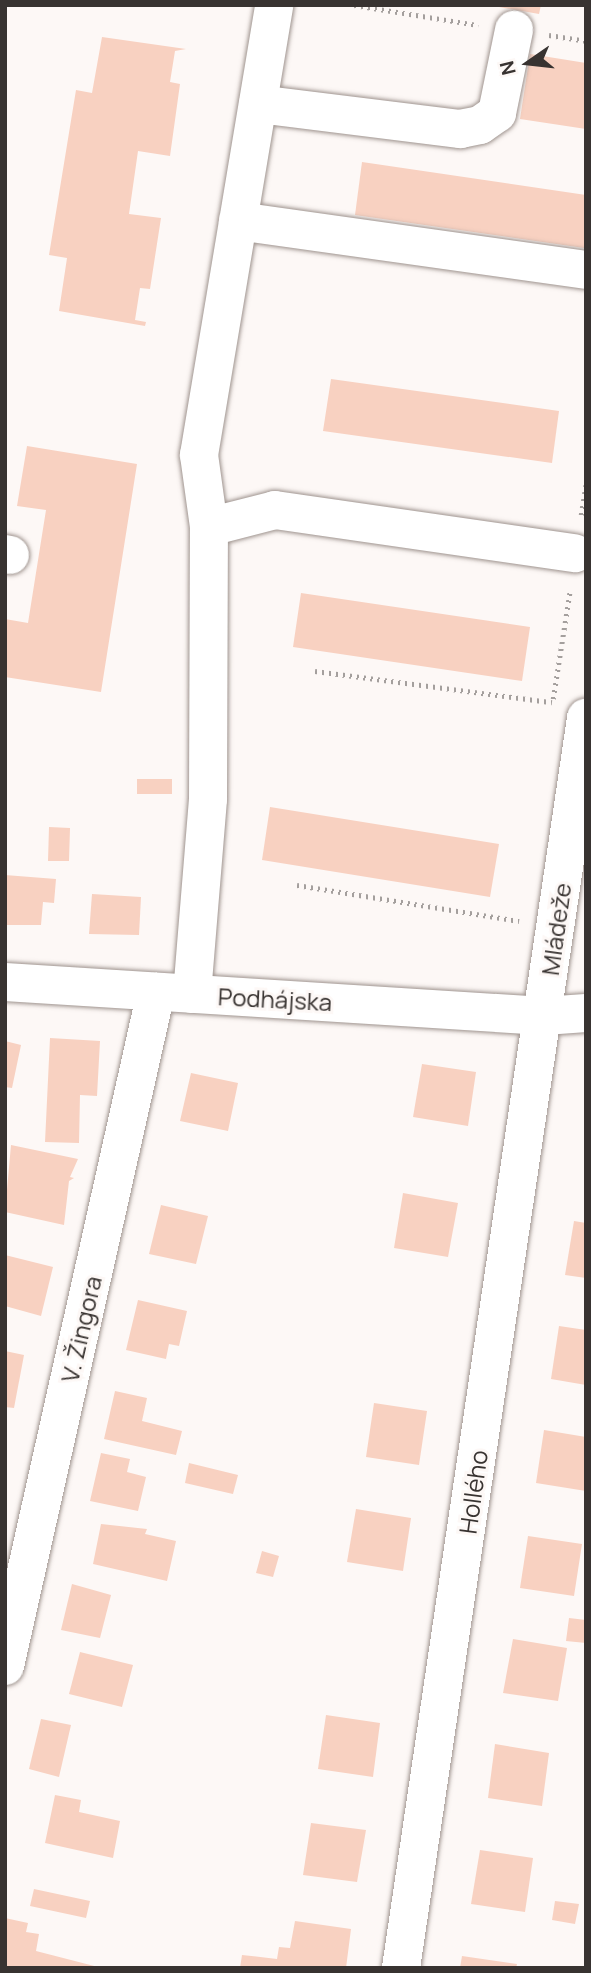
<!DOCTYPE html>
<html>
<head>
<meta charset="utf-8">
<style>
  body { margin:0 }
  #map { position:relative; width:591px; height:1973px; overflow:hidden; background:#fdf8f6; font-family:Manrope,sans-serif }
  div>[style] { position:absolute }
  .building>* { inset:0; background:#f8d1c1 }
  .path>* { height:4.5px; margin-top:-2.25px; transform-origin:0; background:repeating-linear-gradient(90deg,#a49f9d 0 2px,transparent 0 7px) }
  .roads { filter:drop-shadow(0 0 2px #9f948f) drop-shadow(0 0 2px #9f948f) }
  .minor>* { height:38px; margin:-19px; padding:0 19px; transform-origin:19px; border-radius:19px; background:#fff }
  span { translate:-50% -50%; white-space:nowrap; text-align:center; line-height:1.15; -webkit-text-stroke:6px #fdf8f6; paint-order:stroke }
  .street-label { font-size:24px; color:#383331 }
  .frame { position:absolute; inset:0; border:7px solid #383331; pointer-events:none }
  .north { position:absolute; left:493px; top:28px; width:70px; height:70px; -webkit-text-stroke:5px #fdf8f6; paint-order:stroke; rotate:256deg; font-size:19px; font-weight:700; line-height:28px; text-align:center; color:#383331 }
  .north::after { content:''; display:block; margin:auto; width:24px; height:32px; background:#383331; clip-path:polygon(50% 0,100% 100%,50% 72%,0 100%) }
</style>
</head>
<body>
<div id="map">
  <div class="building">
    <div style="clip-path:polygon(488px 5px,541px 5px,539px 14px)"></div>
    <div style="clip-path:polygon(102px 37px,186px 49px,175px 51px,170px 82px,180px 84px,170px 156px,138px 151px,129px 214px,161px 218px,150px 289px,140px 288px,135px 320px,146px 322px,145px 326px,59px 311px,67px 258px,49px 255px,76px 90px,92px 93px)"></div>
    <div style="clip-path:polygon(530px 54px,586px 63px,586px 129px,520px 119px)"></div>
    <div style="clip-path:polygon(362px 162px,586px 195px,584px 248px,355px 215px)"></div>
    <div style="clip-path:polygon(331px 379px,559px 411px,552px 463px,323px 431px)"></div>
    <div style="clip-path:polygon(27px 446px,137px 464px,101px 692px,5px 677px,5px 619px,28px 623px,46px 510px,17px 506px)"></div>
    <div style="clip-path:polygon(301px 593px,530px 627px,522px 681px,293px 647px)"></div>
    <div style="clip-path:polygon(137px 779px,172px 779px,172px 794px,137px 794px)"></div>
    <div style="clip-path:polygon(270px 807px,499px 844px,490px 897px,262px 860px)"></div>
    <div style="clip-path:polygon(49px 827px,70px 828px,69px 861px,48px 861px)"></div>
    <div style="clip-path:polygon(5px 875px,56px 879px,54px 903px,43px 902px,41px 925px,5px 925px)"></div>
    <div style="clip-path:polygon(92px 894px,141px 897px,139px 935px,89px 934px)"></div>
    <div style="clip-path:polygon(50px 1038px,100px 1041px,97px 1096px,80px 1095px,79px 1143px,45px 1142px)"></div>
    <div style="clip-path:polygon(5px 1041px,21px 1045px,12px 1088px,5px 1087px)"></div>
    <div style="clip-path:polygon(422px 1064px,476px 1072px,468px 1126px,413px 1117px)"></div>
    <div style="clip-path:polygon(191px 1073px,238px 1083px,228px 1131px,180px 1121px)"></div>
    <div style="clip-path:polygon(11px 1145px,78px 1159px,70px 1177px,74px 1178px,69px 1181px,64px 1225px,5px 1212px)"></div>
    <div style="clip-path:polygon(403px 1193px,458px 1203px,448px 1257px,394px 1248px)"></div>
    <div style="clip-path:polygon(161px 1205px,208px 1216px,196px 1264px,149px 1254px)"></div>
    <div style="clip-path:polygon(574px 1221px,586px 1223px,586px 1278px,565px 1275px)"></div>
    <div style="clip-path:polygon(5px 1255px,53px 1267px,41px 1316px,5px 1306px)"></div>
    <div style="clip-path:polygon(138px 1300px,187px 1311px,179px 1346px,169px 1344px,166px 1359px,126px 1350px)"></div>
    <div style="clip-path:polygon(559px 1326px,586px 1330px,586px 1385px,551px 1379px)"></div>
    <div style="clip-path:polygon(5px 1351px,24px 1355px,14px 1408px,5px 1407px)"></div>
    <div style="clip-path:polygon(115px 1391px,147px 1398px,142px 1421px,182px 1431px,176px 1455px,104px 1439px)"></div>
    <div style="clip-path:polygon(374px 1403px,427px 1411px,419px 1465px,366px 1457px)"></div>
    <div style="clip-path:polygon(544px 1430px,586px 1437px,586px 1491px,536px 1483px)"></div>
    <div style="clip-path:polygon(101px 1453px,130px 1459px,127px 1472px,146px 1477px,138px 1511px,90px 1501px)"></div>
    <div style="clip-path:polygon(189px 1463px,238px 1475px,233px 1494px,185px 1483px)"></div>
    <div style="clip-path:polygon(356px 1509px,411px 1518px,403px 1571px,347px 1562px)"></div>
    <div style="clip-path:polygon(101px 1524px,147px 1529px,145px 1534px,176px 1541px,167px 1581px,93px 1564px)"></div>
    <div style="clip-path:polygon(528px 1536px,582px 1544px,574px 1596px,520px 1588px)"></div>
    <div style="clip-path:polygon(262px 1551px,279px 1556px,273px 1577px,256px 1573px)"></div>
    <div style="clip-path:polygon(72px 1584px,111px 1595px,100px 1638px,61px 1630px)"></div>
    <div style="clip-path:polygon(569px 1618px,586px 1620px,586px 1643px,566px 1641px)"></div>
    <div style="clip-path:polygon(513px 1639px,567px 1648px,558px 1701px,503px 1693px)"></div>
    <div style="clip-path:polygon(80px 1652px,133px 1665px,122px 1707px,69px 1694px)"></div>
    <div style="clip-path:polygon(326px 1715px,380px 1723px,373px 1777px,318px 1769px)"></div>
    <div style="clip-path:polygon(41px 1719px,71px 1725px,59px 1777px,29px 1769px)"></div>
    <div style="clip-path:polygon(495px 1744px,549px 1753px,542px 1806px,488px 1798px)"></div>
    <div style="clip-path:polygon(55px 1795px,81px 1800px,79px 1812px,120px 1821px,113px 1858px,45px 1843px)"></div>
    <div style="clip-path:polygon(311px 1823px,366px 1830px,357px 1882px,303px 1875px)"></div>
    <div style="clip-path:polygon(480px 1850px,533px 1858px,525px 1912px,471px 1904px)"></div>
    <div style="clip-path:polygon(34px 1889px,90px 1901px,86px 1918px,30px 1906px)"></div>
    <div style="clip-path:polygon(555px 1901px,579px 1904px,575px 1924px,552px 1920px)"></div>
    <div style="clip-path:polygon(5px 1918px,28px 1923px,26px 1932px,39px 1934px,36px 1951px,102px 1968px,5px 1968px)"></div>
    <div style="clip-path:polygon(295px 1921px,351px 1929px,346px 1968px,240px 1968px,242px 1955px,277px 1959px,279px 1947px,290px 1948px)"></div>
    <div style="clip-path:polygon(462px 1956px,517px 1964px,516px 1968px,460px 1968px)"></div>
  </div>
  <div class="path">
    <div style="left:354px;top:5px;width:126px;rotate:9.2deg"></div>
    <div style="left:549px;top:35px;width:37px;rotate:9deg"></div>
    <div style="left:581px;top:515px;width:33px;rotate:-81deg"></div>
    <div style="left:315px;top:671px;width:239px;rotate:7.5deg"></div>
    <div style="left:553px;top:699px;width:110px;rotate:-81.1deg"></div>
    <div style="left:297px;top:885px;width:225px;rotate:9.2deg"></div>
  </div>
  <div class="roads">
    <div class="minor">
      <div style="left:258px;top:104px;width:204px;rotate:7.1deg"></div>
      <div style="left:460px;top:129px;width:20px;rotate:-11deg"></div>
      <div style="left:480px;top:125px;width:21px;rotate:-35deg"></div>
      <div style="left:497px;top:113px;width:85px;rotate:-78.4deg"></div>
      <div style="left:238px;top:221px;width:351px;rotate:8deg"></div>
      <div style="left:209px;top:527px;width:68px;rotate:-14.4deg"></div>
      <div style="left:275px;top:510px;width:303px;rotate:8.2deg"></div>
      <div style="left:5px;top:554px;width:5px;rotate:11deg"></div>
      <div style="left:5px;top:982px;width:540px;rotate:3.61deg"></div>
      <div style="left:544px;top:1016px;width:42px;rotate:-4.1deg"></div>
      <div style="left:192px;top:994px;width:196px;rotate:-85.3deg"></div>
      <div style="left:208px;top:799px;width:272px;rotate:-89.8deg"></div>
      <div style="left:209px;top:527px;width:73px;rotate:-97.9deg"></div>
      <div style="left:199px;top:455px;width:456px;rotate:-80.5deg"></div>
      <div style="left:5px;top:1666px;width:691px;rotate:-77.37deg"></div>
      <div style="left:401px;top:1968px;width:1264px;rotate:-81.58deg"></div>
    </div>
  </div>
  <div class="street-label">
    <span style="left:556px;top:929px;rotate:-82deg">Mládeže</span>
    <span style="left:275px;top:999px;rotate:3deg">Podhájska</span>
    <span style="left:81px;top:1329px;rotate:-77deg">V. Žingora</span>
    <span style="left:473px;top:1492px;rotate:-82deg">Hollého</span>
  </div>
  <div class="frame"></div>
  <div class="north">N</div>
</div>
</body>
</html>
